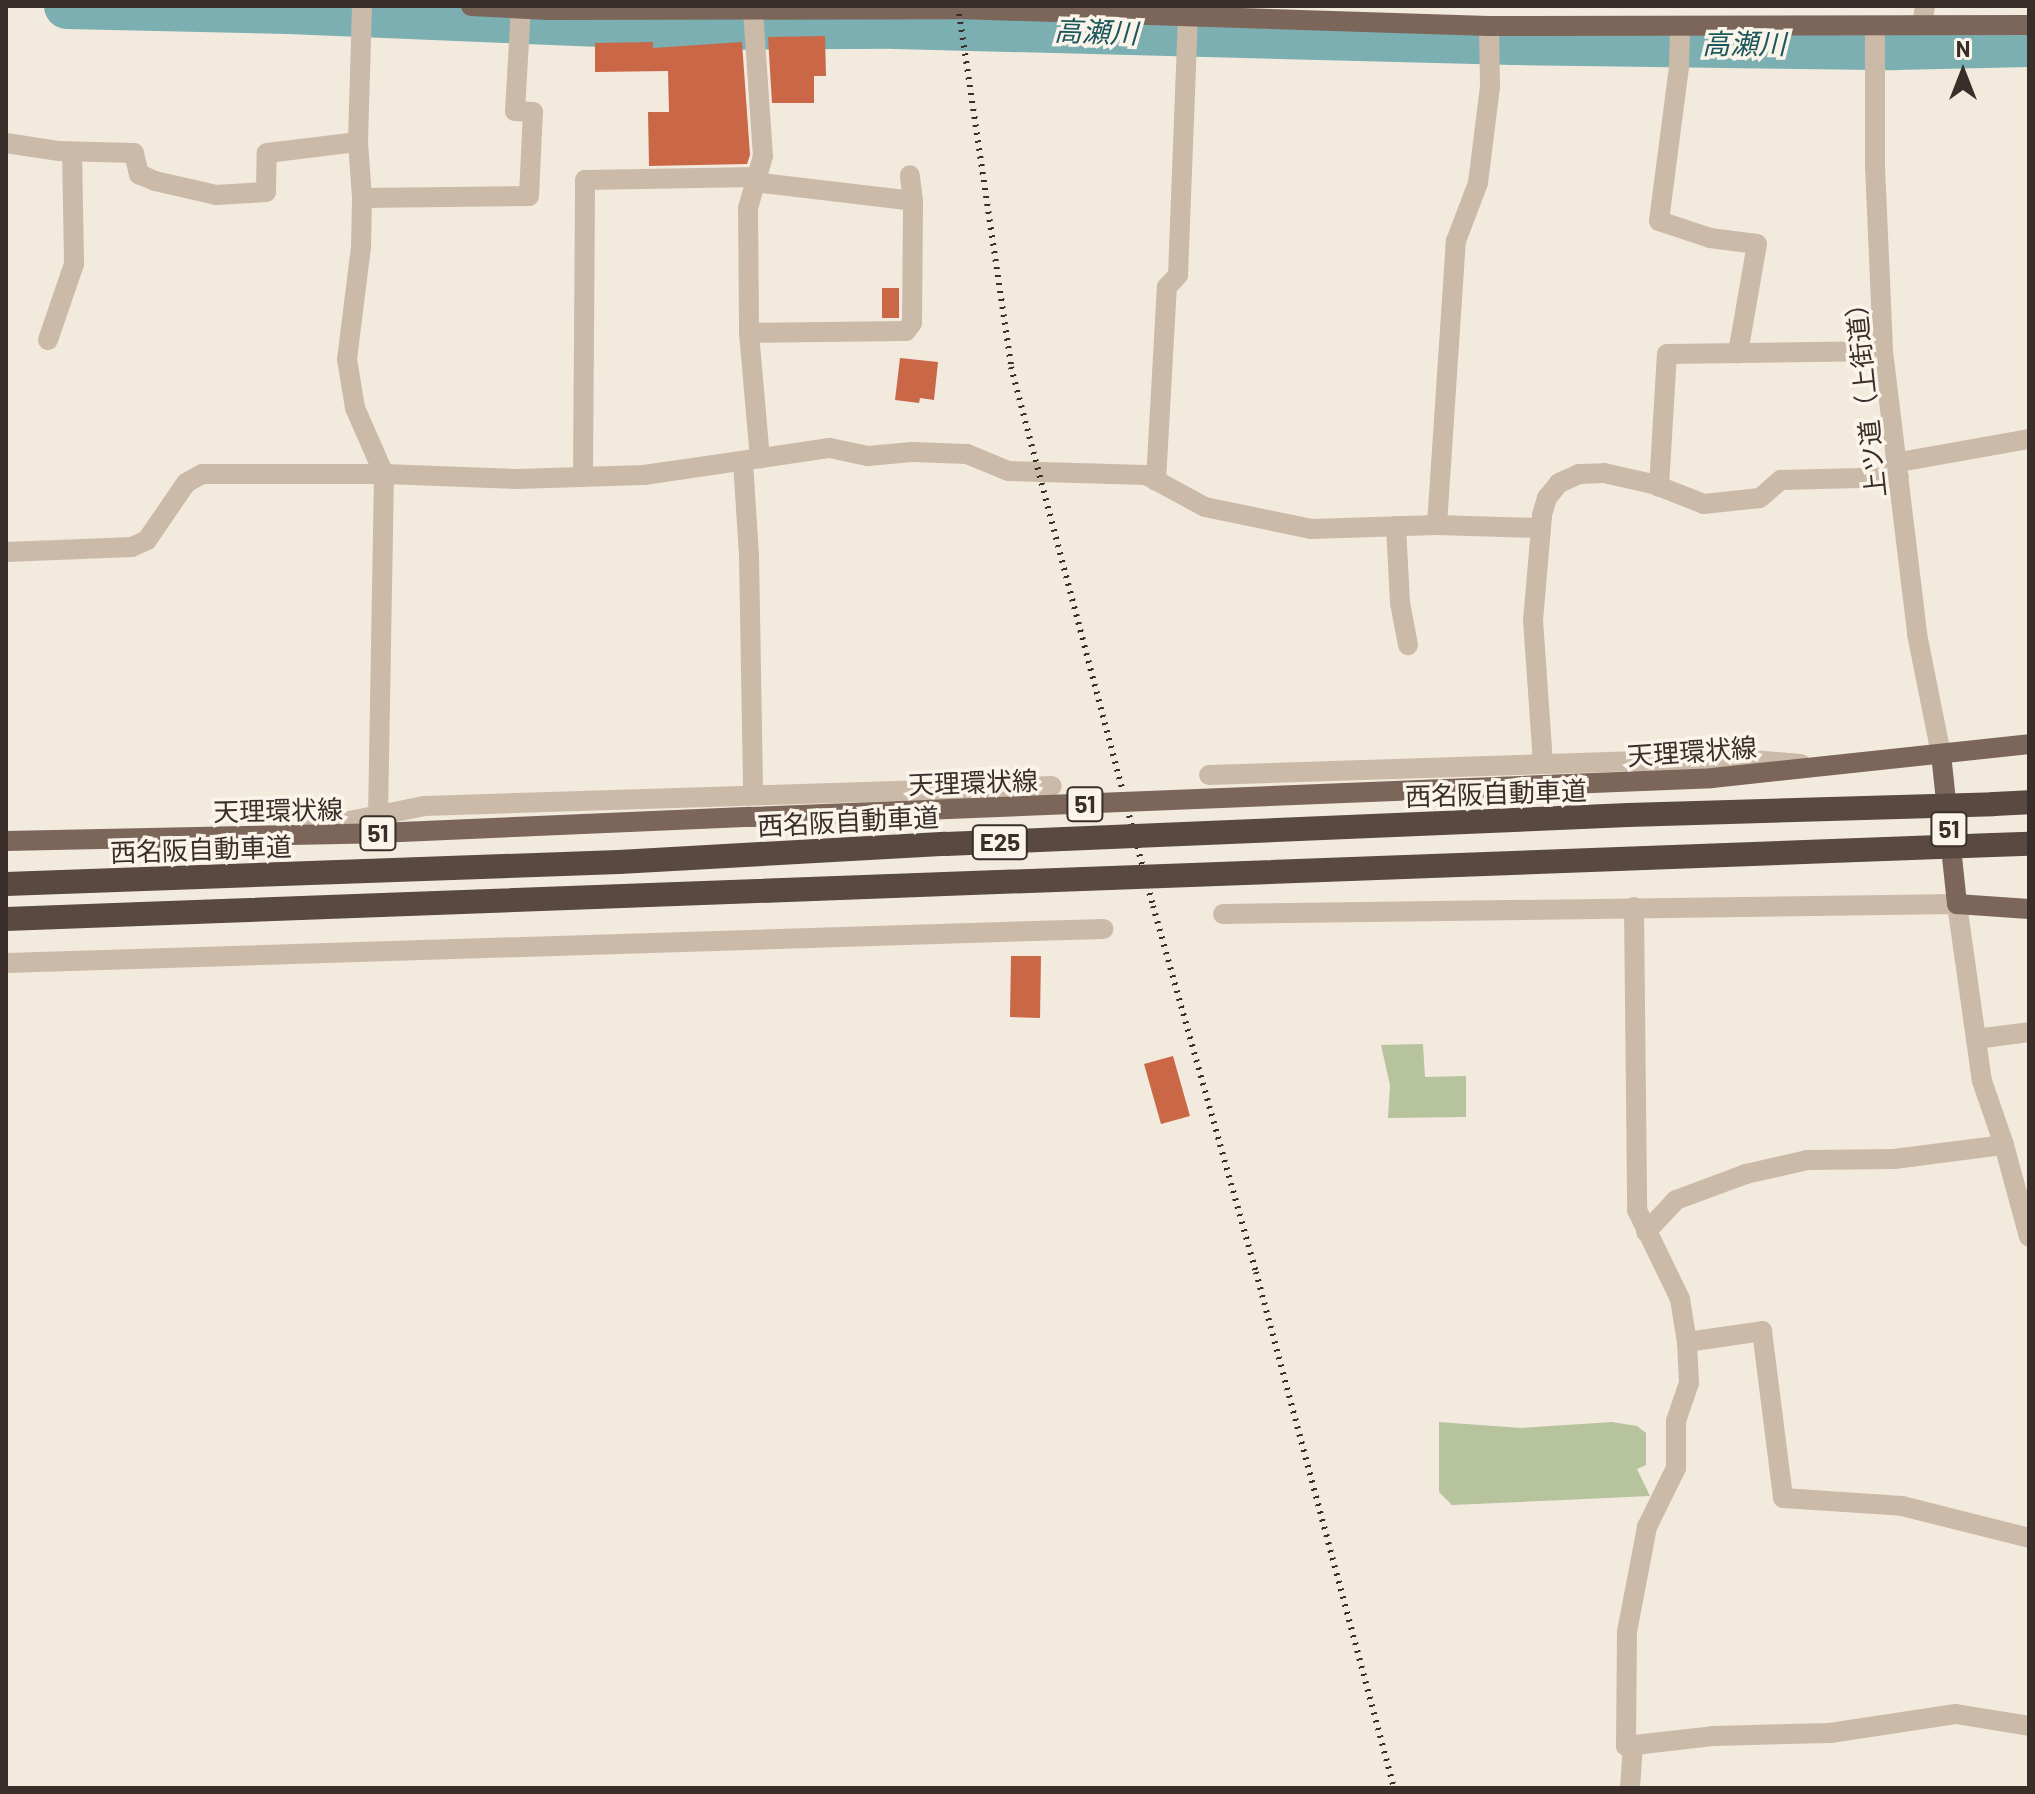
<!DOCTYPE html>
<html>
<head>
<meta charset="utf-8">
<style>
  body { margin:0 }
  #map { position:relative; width:2035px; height:1794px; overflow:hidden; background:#f3eade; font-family:Barlow,"Noto Sans JP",sans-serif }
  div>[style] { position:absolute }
  .green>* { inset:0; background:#b6c39d }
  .river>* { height:46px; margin:-23px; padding:0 23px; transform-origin:23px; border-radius:23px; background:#7cafb2 }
  .building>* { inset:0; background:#c96746 }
  .minor>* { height:20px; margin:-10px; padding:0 10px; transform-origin:10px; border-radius:10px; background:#ccbaa9 }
  .major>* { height:20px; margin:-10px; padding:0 10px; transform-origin:10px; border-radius:10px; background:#7c665a }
  .highway>* { height:24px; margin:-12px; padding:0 12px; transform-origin:12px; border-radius:12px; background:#5a4940 }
  .rail>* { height:6px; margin-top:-3px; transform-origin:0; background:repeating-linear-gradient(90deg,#392e29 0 2px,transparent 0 8px) }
  .major-bridge>* { height:20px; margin:-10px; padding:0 10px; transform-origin:10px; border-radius:10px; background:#7c665a }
  .highway-bridge>* { height:24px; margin:-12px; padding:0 12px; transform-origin:12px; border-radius:12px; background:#5a4940 }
  span { translate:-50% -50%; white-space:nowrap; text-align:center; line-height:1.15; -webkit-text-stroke:7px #fbf4eb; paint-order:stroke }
  .shield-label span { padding:2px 6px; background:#fbf4eb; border:2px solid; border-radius:6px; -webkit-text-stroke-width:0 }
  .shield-label { font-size:24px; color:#392e29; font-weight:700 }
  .street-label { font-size:26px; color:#392e29 }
  .water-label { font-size:28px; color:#1d585c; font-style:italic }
  .frame { position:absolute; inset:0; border:8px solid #392e29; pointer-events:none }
  .north { position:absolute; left:1923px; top:32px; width:80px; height:80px; -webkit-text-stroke:6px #fbf4eb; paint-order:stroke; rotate:0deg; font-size:22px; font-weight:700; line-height:32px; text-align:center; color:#392e29 }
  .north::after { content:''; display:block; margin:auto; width:28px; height:36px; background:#392e29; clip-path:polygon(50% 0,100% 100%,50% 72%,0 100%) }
</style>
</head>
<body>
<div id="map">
  <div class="green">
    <div style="clip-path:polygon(1423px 1044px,1425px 1077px,1466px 1076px,1466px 1117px,1388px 1118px,1390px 1085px,1381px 1045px)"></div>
    <div style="clip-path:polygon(1439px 1422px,1521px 1428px,1612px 1422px,1637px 1426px,1646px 1433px,1646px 1465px,1637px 1469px,1650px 1496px,1452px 1505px,1439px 1492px)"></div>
  </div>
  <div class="river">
    <div style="left:67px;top:6px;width:222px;rotate:1.3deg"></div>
    <div style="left:289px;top:11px;width:379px;rotate:2.4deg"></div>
    <div style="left:668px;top:27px;width:228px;rotate:-0.3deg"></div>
    <div style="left:896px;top:26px;width:618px;rotate:1.48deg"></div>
    <div style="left:1514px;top:42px;width:381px;rotate:0.8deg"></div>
    <div style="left:1895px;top:47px;width:134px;rotate:-1.3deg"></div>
  </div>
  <div class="building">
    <div style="clip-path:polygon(825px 36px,826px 76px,814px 76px,814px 103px,772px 103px,768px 37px)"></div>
    <div style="clip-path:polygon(653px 42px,653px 48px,742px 42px,750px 155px,747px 164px,649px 166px,648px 112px,669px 112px,668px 71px,595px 72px,595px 43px)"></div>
    <div style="clip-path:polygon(882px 288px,899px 288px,899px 318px,882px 318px)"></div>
    <div style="clip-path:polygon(900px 358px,938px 362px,934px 400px,920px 398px,919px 403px,895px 400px)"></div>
    <div style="clip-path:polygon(1011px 956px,1041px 956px,1040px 1018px,1010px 1017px)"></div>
    <div style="clip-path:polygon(1173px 1056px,1190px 1116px,1161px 1124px,1144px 1064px)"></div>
  </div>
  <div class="minor">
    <div style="left:362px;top:6px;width:136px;rotate:91.7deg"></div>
    <div style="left:358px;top:142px;width:56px;rotate:85.9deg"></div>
    <div style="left:362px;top:198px;width:49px;rotate:91.2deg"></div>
    <div style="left:361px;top:247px;width:113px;rotate:97.1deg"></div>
    <div style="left:347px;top:359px;width:50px;rotate:80.7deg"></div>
    <div style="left:355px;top:408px;width:72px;rotate:66.3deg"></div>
    <div style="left:384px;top:474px;width:359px;rotate:91deg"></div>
    <div style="left:753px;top:10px;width:146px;rotate:86.1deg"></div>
    <div style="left:763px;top:156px;width:54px;rotate:106.1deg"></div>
    <div style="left:748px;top:208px;width:125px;rotate:89.5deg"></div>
    <div style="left:749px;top:333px;width:126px;rotate:85deg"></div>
    <div style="left:1922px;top:25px;width:19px;rotate:-81deg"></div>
    <div style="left:1680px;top:26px;width:41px;rotate:91.4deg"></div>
    <div style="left:1679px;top:67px;width:155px;rotate:97.4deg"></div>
    <div style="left:1659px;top:221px;width:54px;rotate:18.4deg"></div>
    <div style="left:1710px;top:238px;width:47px;rotate:7.3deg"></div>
    <div style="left:1757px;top:244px;width:111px;rotate:99.9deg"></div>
    <div style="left:1875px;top:26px;width:140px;rotate:90deg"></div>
    <div style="left:1875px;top:166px;width:185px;rotate:87.5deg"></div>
    <div style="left:1883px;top:351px;width:285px;rotate:83.1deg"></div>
    <div style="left:1917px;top:634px;width:122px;rotate:78.7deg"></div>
    <div style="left:6px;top:143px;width:54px;rotate:8.6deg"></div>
    <div style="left:59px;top:151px;width:75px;rotate:1.5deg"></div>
    <div style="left:134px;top:153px;width:22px;rotate:77deg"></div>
    <div style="left:139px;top:174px;width:17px;rotate:24deg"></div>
    <div style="left:155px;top:181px;width:63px;rotate:12.9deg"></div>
    <div style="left:216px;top:195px;width:50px;rotate:-3.4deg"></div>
    <div style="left:266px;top:192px;width:39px;rotate:-89deg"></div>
    <div style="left:267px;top:153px;width:92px;rotate:-6.9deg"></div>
    <div style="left:754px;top:182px;width:160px;rotate:6.8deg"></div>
    <div style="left:913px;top:201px;width:26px;rotate:-97deg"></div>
    <div style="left:362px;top:198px;width:167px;rotate:-0.7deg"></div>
    <div style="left:529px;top:196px;width:84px;rotate:-87.3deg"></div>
    <div style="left:533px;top:112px;width:18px;rotate:-177deg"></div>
    <div style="left:515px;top:111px;width:103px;rotate:-86.7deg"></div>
    <div style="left:749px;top:333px;width:157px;rotate:-0.7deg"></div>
    <div style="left:906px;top:331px;width:10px;rotate:-53deg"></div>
    <div style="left:912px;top:323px;width:122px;rotate:-89.5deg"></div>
    <div style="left:48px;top:340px;width:80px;rotate:-71.1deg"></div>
    <div style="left:74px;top:264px;width:112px;rotate:-91deg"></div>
    <div style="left:743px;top:462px;width:94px;rotate:86.3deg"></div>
    <div style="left:749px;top:556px;width:237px;rotate:89deg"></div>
    <div style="left:1894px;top:463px;width:137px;rotate:-10.1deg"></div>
    <div style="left:583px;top:477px;width:297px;rotate:-89.6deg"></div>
    <div style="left:585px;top:180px;width:170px;rotate:-1deg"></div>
    <div style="left:1156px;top:481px;width:194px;rotate:-86.8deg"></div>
    <div style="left:1167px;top:287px;width:16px;rotate:-47deg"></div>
    <div style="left:1178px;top:275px;width:258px;rotate:-87.8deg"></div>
    <div style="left:1659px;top:487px;width:133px;rotate:-86.6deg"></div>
    <div style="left:1667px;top:354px;width:216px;rotate:-0.8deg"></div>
    <div style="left:1437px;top:525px;width:285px;rotate:-86.2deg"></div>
    <div style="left:1456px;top:241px;width:62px;rotate:-69.2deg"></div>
    <div style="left:1478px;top:183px;width:97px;rotate:-82.9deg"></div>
    <div style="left:1490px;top:87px;width:61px;rotate:-90.9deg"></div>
    <div style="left:1396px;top:526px;width:77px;rotate:87deg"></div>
    <div style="left:1400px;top:603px;width:43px;rotate:79.2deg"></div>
    <div style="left:6px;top:552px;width:126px;rotate:-2.3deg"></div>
    <div style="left:132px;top:547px;width:17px;rotate:-25deg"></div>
    <div style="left:147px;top:540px;width:69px;rotate:-55.6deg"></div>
    <div style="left:186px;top:483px;width:18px;rotate:-29deg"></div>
    <div style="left:202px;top:474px;width:182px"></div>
    <div style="left:384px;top:474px;width:133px;rotate:2.2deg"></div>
    <div style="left:517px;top:479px;width:127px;rotate:-1.8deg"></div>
    <div style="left:644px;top:475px;width:188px;rotate:-8.3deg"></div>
    <div style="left:830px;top:448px;width:39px;rotate:12deg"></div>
    <div style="left:868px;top:456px;width:44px;rotate:-5.2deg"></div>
    <div style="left:912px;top:452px;width:55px;rotate:2.1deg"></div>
    <div style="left:967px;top:454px;width:44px;rotate:22.5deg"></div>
    <div style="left:1008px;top:471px;width:138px;rotate:1.7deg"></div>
    <div style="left:1146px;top:475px;width:67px;rotate:28.5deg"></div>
    <div style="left:1205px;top:507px;width:108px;rotate:11.7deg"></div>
    <div style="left:1311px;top:529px;width:126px;rotate:-1.8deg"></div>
    <div style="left:1437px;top:525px;width:104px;rotate:1.7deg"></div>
    <div style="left:1543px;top:763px;width:142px;rotate:-94deg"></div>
    <div style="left:1533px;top:621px;width:106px;rotate:-85.1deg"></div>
    <div style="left:1542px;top:515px;width:18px;rotate:-74deg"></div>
    <div style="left:1547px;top:498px;width:19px;rotate:-51deg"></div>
    <div style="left:1559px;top:483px;width:22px;rotate:-24deg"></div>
    <div style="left:1579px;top:474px;width:25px;rotate:-2deg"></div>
    <div style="left:1604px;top:473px;width:50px;rotate:12.7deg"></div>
    <div style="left:1653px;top:484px;width:55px;rotate:21.4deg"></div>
    <div style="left:1704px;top:504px;width:56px;rotate:-6.1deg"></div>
    <div style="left:1760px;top:498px;width:28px;rotate:-41deg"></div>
    <div style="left:1781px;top:480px;width:118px;rotate:-1.5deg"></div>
    <div style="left:1209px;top:775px;width:522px;rotate:-1.87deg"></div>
    <div style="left:1731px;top:758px;width:70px;rotate:4.9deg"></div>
    <div style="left:305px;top:830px;width:121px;rotate:-11.4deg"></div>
    <div style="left:424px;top:806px;width:628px;rotate:-1.82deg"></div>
    <div style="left:1634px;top:907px;width:303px;rotate:89.4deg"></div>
    <div style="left:1637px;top:1210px;width:99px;rotate:64.2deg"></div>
    <div style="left:1680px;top:1299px;width:44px;rotate:80.8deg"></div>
    <div style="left:1687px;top:1342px;width:76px;rotate:-8.3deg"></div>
    <div style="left:1762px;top:1331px;width:168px;rotate:82.8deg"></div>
    <div style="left:1783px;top:1498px;width:119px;rotate:3.8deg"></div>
    <div style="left:1902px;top:1506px;width:131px;rotate:14.1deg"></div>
    <div style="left:1223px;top:914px;width:734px;rotate:-0.78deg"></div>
    <div style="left:1957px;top:904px;width:179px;rotate:82deg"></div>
    <div style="left:1982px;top:1081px;width:68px;rotate:71deg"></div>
    <div style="left:2004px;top:1145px;width:95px;rotate:74.8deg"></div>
    <div style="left:6px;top:963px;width:1098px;rotate:-1.78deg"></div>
    <div style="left:1976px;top:1039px;width:53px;rotate:-7.5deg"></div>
    <div style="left:1646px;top:1232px;width:44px;rotate:-46.8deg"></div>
    <div style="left:1676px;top:1200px;width:75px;rotate:-20.4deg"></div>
    <div style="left:1746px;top:1174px;width:63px;rotate:-12.9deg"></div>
    <div style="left:1807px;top:1160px;width:87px;rotate:-0.7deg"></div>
    <div style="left:1894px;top:1159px;width:111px;rotate:-7.3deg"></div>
    <div style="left:1687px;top:1342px;width:41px;rotate:87.2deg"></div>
    <div style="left:1689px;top:1383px;width:40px;rotate:108.9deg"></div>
    <div style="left:1676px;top:1421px;width:47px;rotate:90deg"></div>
    <div style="left:1676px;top:1468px;width:66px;rotate:116.2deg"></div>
    <div style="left:1647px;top:1527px;width:107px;rotate:100.8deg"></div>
    <div style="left:1627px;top:1632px;width:114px;rotate:90.5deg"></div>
    <div style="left:1626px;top:1746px;width:89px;rotate:-6.5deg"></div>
    <div style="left:1714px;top:1736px;width:116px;rotate:-1.5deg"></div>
    <div style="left:1830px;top:1733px;width:127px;rotate:-8.6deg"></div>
    <div style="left:1956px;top:1714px;width:74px;rotate:9.3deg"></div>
    <div style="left:1630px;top:1788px;width:43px;rotate:-86deg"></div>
  </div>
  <div class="major">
    <div style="left:471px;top:6px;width:77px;rotate:3deg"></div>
    <div style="left:548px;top:10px;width:411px;rotate:-0.1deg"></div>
    <div style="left:959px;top:9px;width:530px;rotate:1.84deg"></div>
    <div style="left:1489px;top:26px;width:540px;rotate:-0.11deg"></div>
    <div style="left:1941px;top:754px;width:151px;rotate:83.9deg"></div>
    <div style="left:1957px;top:904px;width:72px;rotate:4deg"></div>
    <div style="left:1419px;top:790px;width:293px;rotate:-2.3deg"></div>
    <div style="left:1712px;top:778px;width:319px;rotate:-6.1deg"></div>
    <div style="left:6px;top:841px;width:372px;rotate:-1.2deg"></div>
    <div style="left:378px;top:833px;width:373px;rotate:-2.5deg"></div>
  </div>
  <div class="highway">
    <div style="left:1994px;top:804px;width:35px;rotate:-3deg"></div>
    <div style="left:1993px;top:845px;width:36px;rotate:-2deg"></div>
  </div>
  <div class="rail">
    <div style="left:958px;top:6px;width:365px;rotate:81.6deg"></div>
    <div style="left:1011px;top:367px;width:557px;rotate:75.24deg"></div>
    <div style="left:1153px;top:906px;width:380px;rotate:74.3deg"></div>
    <div style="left:1256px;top:1272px;width:534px;rotate:75.03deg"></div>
  </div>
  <div class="major-bridge">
    <div style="left:751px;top:817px;width:669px;rotate:-2.31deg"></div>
  </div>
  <div class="highway-bridge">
    <div style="left:6px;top:884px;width:613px;rotate:-2.06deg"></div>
    <div style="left:619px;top:862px;width:327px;rotate:-3.2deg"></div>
    <div style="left:946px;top:844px;width:683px;rotate:-2.43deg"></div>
    <div style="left:1628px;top:815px;width:366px;rotate:-1.7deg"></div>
    <div style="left:6px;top:919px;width:1988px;rotate:-2.13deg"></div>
  </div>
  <div class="shield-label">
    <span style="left:1085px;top:804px">51</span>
    <span style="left:1949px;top:829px">51</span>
    <span style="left:378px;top:833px">51</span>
    <span style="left:1000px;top:842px">E25</span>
  </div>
  <div class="street-label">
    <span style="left:1865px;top:394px;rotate:-96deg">上ツ道（上街道）</span>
    <span style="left:1692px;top:751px;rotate:-4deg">天理環状線</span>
    <span style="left:973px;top:782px;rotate:-2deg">天理環状線</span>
    <span style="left:1496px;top:793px;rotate:-2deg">西名阪自動車道</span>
    <span style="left:278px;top:810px;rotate:-1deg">天理環状線</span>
    <span style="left:848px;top:821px;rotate:-3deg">西名阪自動車道</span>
    <span style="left:201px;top:849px;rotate:-2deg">西名阪自動車道</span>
  </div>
  <div class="water-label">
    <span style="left:1096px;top:31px;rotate:2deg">高瀬川</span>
    <span style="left:1744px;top:43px">高瀬川</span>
  </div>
  <div class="frame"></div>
  <div class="north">N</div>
</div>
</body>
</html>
